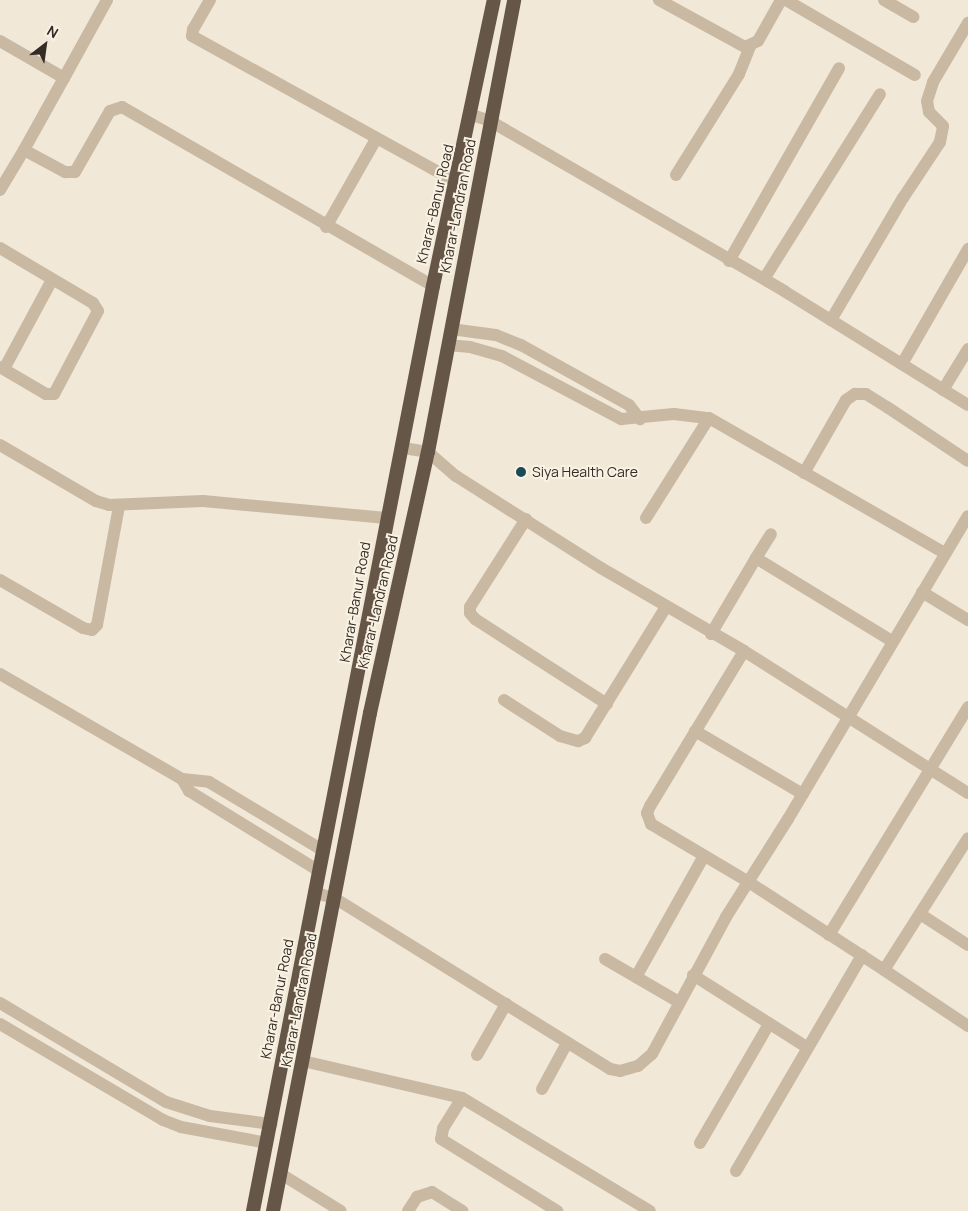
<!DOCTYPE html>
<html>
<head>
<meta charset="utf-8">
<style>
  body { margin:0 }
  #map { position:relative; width:968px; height:1211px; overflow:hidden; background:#f1e8d7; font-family:Manrope,sans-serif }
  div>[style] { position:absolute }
  .minor>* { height:12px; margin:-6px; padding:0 6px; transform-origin:6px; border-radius:6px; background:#c9b9a3 }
  .trunk>* { height:14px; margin:-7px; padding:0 7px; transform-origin:7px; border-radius:7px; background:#665648 }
  .dots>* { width:14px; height:14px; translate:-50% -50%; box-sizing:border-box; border:2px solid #f9f2e3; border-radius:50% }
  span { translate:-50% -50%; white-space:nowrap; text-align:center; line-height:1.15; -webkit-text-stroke:4px #f9f2e3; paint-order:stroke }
  .street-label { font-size:14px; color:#342c25 }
  .poi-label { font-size:14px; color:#342c25 }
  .left { translate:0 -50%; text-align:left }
  .north { position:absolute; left:20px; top:20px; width:50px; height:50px; -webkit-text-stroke:4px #f9f2e3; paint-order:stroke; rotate:30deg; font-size:14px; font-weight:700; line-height:20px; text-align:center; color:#342c25 }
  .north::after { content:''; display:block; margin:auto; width:18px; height:22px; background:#342c25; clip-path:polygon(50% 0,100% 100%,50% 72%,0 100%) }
</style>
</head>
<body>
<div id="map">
  <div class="minor">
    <div style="left:210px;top:0;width:34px;rotate:120deg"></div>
    <div style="left:193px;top:29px;width:7px;rotate:98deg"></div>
    <div style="left:192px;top:36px;width:302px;rotate:28.9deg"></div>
    <div style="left:659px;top:0;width:98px;rotate:28.7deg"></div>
    <div style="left:745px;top:47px;width:14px;rotate:-25deg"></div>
    <div style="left:758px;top:41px;width:47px;rotate:-60.7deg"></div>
    <div style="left:786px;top:0;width:149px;rotate:30.2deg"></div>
    <div style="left:884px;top:0;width:34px;rotate:30deg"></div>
    <div style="left:0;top:41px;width:74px;rotate:30deg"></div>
    <div style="left:64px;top:78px;width:82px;rotate:119.1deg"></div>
    <div style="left:24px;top:150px;width:47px;rotate:28.2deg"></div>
    <div style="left:65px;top:172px;width:10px"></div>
    <div style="left:75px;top:172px;width:70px;rotate:-60.2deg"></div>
    <div style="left:110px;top:111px;width:13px;rotate:-18deg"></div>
    <div style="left:122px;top:107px;width:359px;rotate:29.9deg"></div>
    <div style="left:64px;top:78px;width:89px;rotate:-61.1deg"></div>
    <div style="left:472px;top:115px;width:19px;rotate:18deg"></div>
    <div style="left:490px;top:121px;width:340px;rotate:30deg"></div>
    <div style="left:784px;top:291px;width:216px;rotate:31.8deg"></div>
    <div style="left:676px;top:175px;width:119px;rotate:-58deg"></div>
    <div style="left:739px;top:74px;width:29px;rotate:-68deg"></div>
    <div style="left:0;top:190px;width:47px;rotate:-59deg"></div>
    <div style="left:326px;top:227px;width:101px;rotate:-60.4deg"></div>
    <div style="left:0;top:248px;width:108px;rotate:30.6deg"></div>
    <div style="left:93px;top:303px;width:9px;rotate:58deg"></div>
    <div style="left:98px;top:311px;width:94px;rotate:117.9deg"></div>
    <div style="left:54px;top:394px;width:8px;rotate:180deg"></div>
    <div style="left:46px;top:394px;width:53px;rotate:-149.6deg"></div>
    <div style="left:729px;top:261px;width:222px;rotate:-60.3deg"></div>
    <div style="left:764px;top:279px;width:218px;rotate:-57.9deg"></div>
    <div style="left:831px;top:320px;width:142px;rotate:-59.5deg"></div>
    <div style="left:903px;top:198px;width:67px;rotate:-56.5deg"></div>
    <div style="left:940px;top:142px;width:16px;rotate:-79deg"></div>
    <div style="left:943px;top:126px;width:20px;rotate:-135deg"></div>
    <div style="left:929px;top:112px;width:11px;rotate:-100deg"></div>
    <div style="left:927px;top:101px;width:20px;rotate:-72deg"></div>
    <div style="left:933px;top:82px;width:69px;rotate:-59.3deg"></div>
    <div style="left:451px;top:329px;width:45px;rotate:7.6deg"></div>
    <div style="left:496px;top:335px;width:27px;rotate:22deg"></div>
    <div style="left:521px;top:345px;width:124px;rotate:29.1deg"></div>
    <div style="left:629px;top:405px;width:18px;rotate:52deg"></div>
    <div style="left:448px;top:345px;width:22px;rotate:5deg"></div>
    <div style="left:470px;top:347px;width:33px;rotate:16deg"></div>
    <div style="left:502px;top:356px;width:135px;rotate:27.9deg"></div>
    <div style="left:621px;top:419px;width:53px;rotate:-5.4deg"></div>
    <div style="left:674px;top:414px;width:35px;rotate:7deg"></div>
    <div style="left:709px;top:418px;width:272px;rotate:29.8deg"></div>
    <div style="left:902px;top:364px;width:133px;rotate:-60.1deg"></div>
    <div style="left:4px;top:369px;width:101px;rotate:-61.7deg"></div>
    <div style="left:943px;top:390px;width:48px;rotate:-58.6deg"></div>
    <div style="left:0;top:445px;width:111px;rotate:30.3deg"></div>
    <div style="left:96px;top:501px;width:14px;rotate:17deg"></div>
    <div style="left:109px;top:505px;width:94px;rotate:-2.4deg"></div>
    <div style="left:203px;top:501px;width:184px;rotate:5.3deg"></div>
    <div style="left:403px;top:448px;width:25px;rotate:9deg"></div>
    <div style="left:428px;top:452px;width:37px;rotate:41deg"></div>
    <div style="left:456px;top:476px;width:172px;rotate:32.4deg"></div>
    <div style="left:601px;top:568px;width:165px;rotate:30.1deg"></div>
    <div style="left:744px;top:651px;width:265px;rotate:32.4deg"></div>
    <div style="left:804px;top:473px;width:84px;rotate:-60.1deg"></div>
    <div style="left:846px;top:400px;width:11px;rotate:-34deg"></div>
    <div style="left:855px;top:394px;width:11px"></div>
    <div style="left:866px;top:394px;width:25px;rotate:32deg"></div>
    <div style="left:887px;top:407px;width:97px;rotate:33.7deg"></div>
    <div style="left:646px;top:518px;width:118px;rotate:-57.8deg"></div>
    <div style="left:526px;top:519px;width:104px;rotate:122.5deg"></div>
    <div style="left:470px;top:607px;width:6px;rotate:90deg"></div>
    <div style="left:470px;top:613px;width:8px;rotate:50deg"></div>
    <div style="left:475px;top:619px;width:157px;rotate:32.8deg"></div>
    <div style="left:756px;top:558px;width:28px;rotate:-58deg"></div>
    <div style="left:0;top:580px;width:96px;rotate:30deg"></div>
    <div style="left:83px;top:628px;width:9px;rotate:13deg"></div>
    <div style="left:92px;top:630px;width:7px;rotate:-45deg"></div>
    <div style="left:97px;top:625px;width:121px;rotate:-79.5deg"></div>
    <div style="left:922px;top:592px;width:54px;rotate:31.3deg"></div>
    <div style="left:711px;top:634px;width:88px;rotate:-59.4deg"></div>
    <div style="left:756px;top:558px;width:159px;rotate:31.4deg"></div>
    <div style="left:744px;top:651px;width:181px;rotate:121.2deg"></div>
    <div style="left:650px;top:806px;width:8px;rotate:113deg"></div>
    <div style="left:647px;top:813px;width:12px;rotate:70deg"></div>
    <div style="left:651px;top:824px;width:112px;rotate:30.7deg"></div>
    <div style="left:747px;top:881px;width:163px;rotate:33deg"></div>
    <div style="left:884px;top:970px;width:156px;rotate:-57.5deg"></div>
    <div style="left:0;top:674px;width:210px;rotate:30deg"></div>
    <div style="left:182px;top:779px;width:27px;rotate:6deg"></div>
    <div style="left:209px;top:782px;width:134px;rotate:31deg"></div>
    <div style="left:504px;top:700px;width:67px;rotate:32.7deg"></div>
    <div style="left:560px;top:736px;width:19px;rotate:16deg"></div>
    <div style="left:578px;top:741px;width:8px;rotate:-23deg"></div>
    <div style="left:585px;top:738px;width:154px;rotate:-58.3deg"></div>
    <div style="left:695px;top:731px;width:125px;rotate:30.3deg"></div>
    <div style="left:182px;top:779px;width:14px;rotate:60deg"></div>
    <div style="left:189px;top:791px;width:153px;rotate:31.6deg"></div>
    <div style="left:314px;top:892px;width:23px;rotate:18deg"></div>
    <div style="left:336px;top:899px;width:322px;rotate:31.8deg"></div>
    <div style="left:610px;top:1069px;width:10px;rotate:11deg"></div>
    <div style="left:620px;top:1071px;width:19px;rotate:-16deg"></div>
    <div style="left:638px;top:1066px;width:18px;rotate:-41deg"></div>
    <div style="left:652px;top:1054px;width:156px;rotate:-61.6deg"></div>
    <div style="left:726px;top:917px;width:116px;rotate:-57.7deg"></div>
    <div style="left:788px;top:819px;width:352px;rotate:-59.3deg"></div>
    <div style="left:920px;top:914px;width:57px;rotate:32.9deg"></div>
    <div style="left:829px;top:935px;width:267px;rotate:-58.6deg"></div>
    <div style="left:605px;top:959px;width:86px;rotate:30.2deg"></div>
    <div style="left:884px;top:970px;width:101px;rotate:33.7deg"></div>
    <div style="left:693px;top:975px;width:136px;rotate:32.4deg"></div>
    <div style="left:636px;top:977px;width:139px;rotate:-60.7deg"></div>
    <div style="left:0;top:1003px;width:193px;rotate:30.8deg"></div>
    <div style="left:166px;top:1102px;width:46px;rotate:17.7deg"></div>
    <div style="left:210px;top:1116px;width:62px;rotate:7.5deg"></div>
    <div style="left:0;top:1024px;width:189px;rotate:30.5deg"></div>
    <div style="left:163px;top:1120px;width:19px;rotate:21deg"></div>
    <div style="left:181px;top:1127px;width:87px;rotate:10.5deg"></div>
    <div style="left:477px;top:1055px;width:59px;rotate:-60.4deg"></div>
    <div style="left:303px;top:1061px;width:163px;rotate:13.1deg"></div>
    <div style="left:462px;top:1098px;width:219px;rotate:31deg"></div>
    <div style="left:542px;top:1089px;width:52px;rotate:-61.5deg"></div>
    <div style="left:462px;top:1098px;width:36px;rotate:122deg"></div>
    <div style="left:443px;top:1129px;width:10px;rotate:101deg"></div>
    <div style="left:441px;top:1139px;width:137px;rotate:31.8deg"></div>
    <div style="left:700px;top:1143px;width:138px;rotate:-59.9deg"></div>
    <div style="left:736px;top:1171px;width:250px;rotate:-59.7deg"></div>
    <div style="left:281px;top:1174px;width:70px;rotate:31.7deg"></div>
    <div style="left:408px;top:1211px;width:17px;rotate:-57deg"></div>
    <div style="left:417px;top:1197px;width:16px;rotate:-18deg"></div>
    <div style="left:432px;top:1192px;width:36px;rotate:32deg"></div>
  </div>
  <div class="trunk">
    <div style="left:253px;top:1211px;width:942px;rotate:-78.99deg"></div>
    <div style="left:433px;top:286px;width:292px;rotate:-78deg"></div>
    <div style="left:273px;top:1211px;width:507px;rotate:-78.98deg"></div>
    <div style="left:370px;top:713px;width:267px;rotate:-77.5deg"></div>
    <div style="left:428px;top:452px;width:460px;rotate:-79.2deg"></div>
  </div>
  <div class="dots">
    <div style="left:521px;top:472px;background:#1a4a56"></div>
  </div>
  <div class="street-label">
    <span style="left:435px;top:204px;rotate:-77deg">Kharar-Banur Road</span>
    <span style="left:458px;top:206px;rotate:-79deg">Kharar-Landran Road</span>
    <span style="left:355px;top:602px;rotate:-80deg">Kharar-Banur Road</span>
    <span style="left:378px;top:602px;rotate:-77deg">Kharar-Landran Road</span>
    <span style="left:277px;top:999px;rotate:-79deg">Kharar-Banur Road</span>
    <span style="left:299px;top:1000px;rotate:-79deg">Kharar-Landran Road</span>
  </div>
  <div class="poi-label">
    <span class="left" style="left:532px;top:472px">Siya Health Care</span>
  </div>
  <div class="north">N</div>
</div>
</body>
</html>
